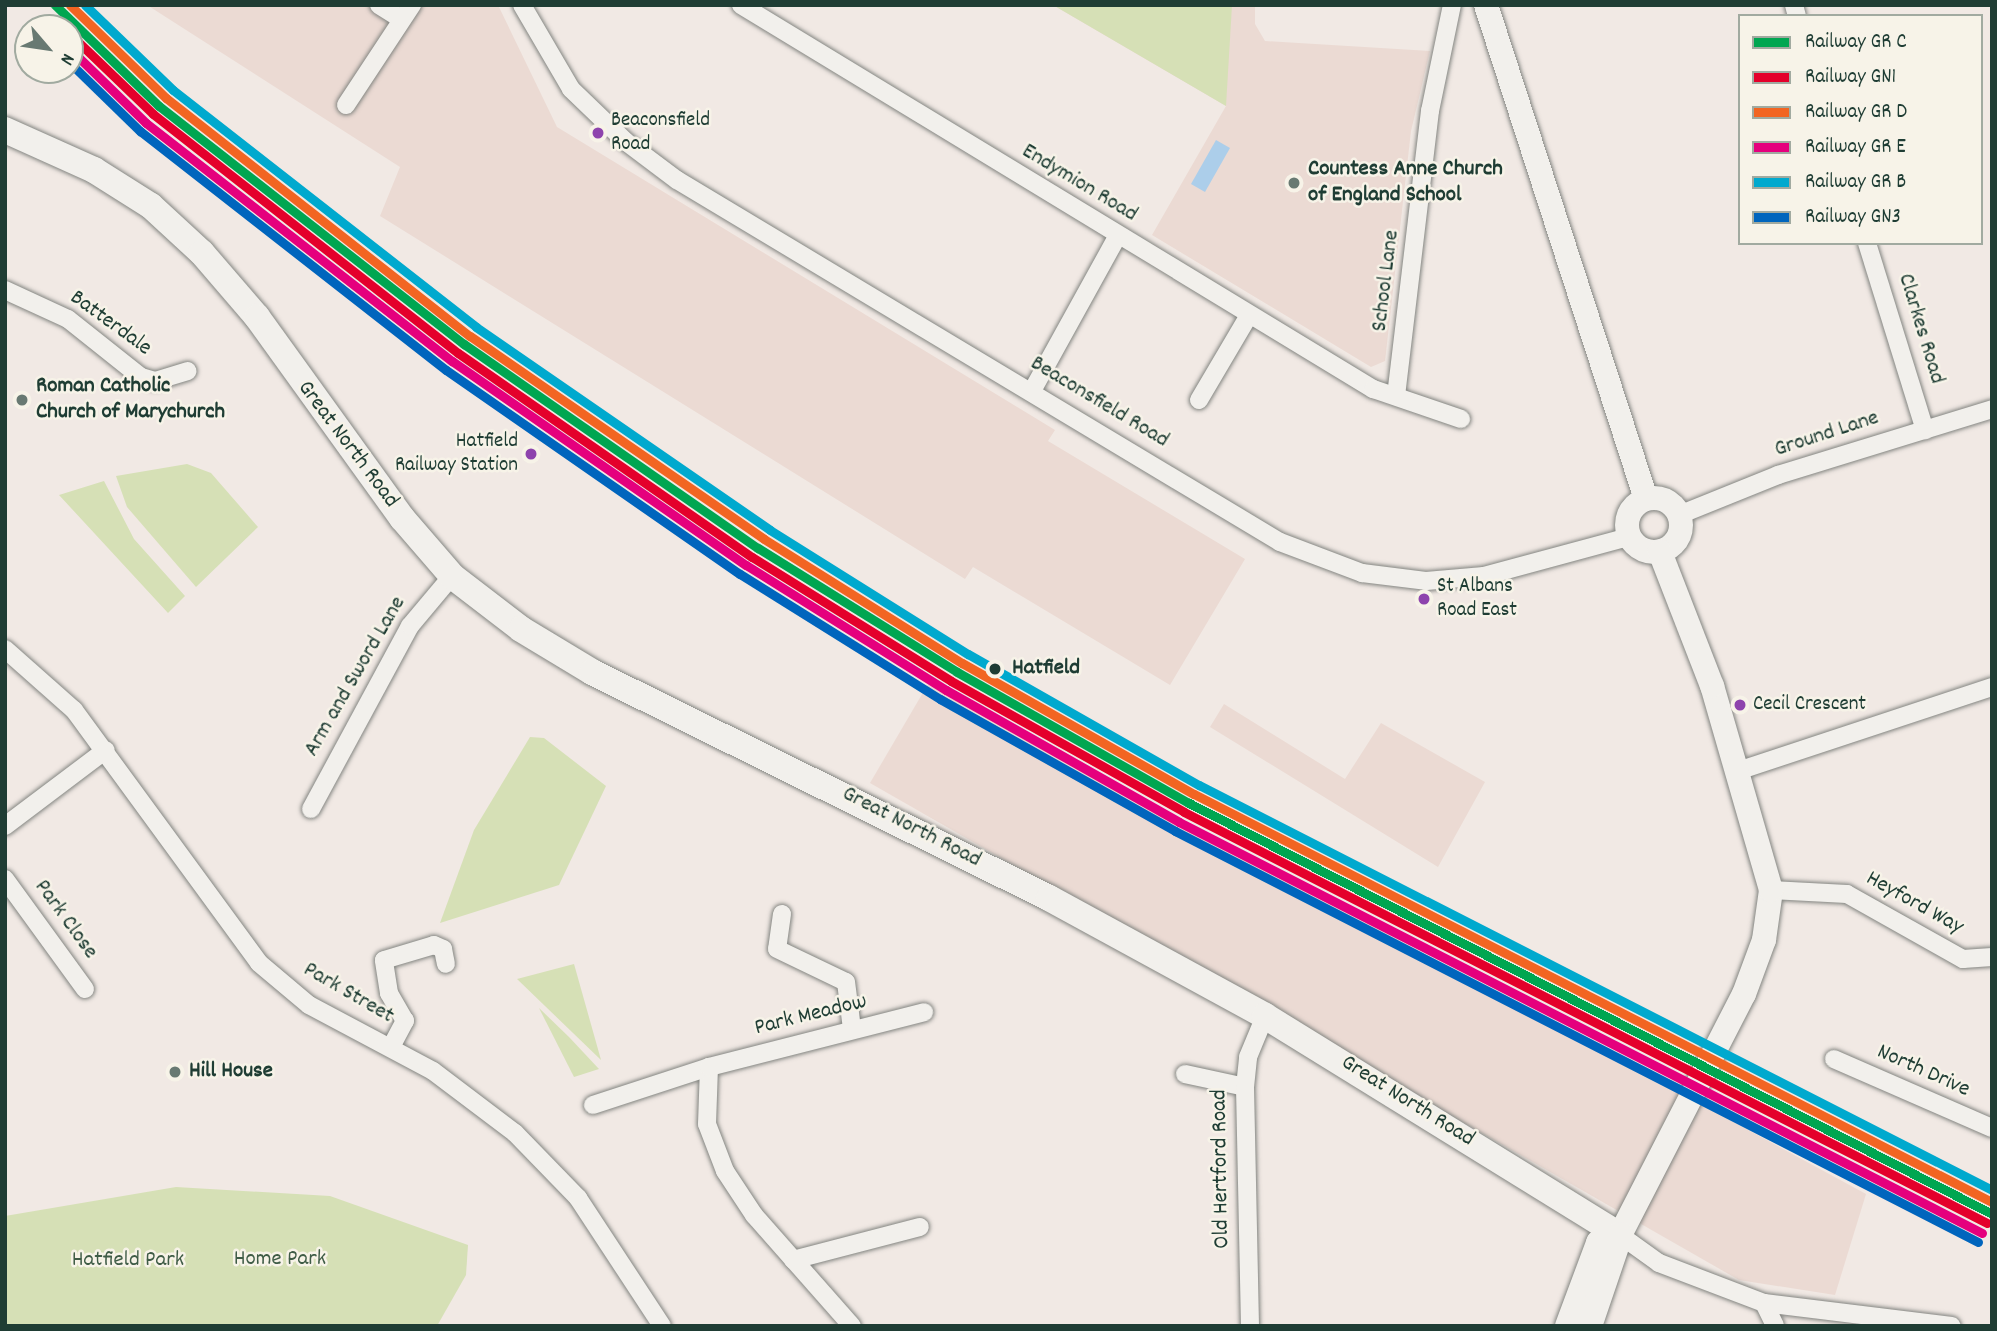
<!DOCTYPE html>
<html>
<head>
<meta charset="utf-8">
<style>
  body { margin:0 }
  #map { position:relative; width:1997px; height:1331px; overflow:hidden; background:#f1e9e4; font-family:Dekko,sans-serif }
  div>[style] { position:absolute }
  .built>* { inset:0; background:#ebdad3 }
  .green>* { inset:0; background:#d6e0b6 }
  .water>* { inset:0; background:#acceea }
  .roads { filter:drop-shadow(0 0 2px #838581) drop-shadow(0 0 2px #838581) }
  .minor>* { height:18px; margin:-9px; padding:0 9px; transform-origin:9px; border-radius:9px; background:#f2f0ec }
  .secondary>* { height:24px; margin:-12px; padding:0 12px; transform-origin:12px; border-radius:12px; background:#f2f0ec }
  .secondary>.ring { margin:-12px; padding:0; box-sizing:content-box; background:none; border:24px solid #f2f0ec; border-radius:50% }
  .primary>* { height:26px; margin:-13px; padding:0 13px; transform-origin:13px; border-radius:13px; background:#f2f0ec }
  .rail-1>* { height:9px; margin:-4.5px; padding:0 4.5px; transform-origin:4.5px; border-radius:4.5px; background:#00a651 }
  .rail-2>* { height:9px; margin:-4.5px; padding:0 4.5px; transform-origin:4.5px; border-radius:4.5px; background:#e4002b }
  .rail-3>* { height:9px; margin:-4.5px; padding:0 4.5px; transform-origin:4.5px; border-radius:4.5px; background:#f26522 }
  .rail-4>* { height:9px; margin:-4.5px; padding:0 4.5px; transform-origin:4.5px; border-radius:4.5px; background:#e5007d }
  .rail-5>* { height:9px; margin:-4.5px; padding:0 4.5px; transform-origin:4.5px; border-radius:4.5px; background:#00a9ce }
  .rail-6>* { height:9px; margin:-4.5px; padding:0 4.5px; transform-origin:4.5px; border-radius:4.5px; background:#0065bd }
  .dots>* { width:19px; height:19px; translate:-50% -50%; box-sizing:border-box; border:4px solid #f7f3e8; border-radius:50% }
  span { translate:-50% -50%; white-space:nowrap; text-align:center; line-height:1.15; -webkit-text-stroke:5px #f7f3e8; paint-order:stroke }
  .bus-label { font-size:21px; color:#1f3d34 }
  .left { translate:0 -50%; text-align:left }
  .right { translate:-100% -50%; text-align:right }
  .poi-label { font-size:23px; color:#1f3d34; font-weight:700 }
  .street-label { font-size:23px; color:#1f3d34 }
  .stop-label { font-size:23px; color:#1f3d34; font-weight:700 }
  .park-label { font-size:23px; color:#3f5c46 }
  .frame { position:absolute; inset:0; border:7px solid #1f3d34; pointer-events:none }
  .legend { position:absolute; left:1738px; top:14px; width:245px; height:231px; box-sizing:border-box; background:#f7f3e8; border:2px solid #a1aaa0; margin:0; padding:9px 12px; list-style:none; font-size:21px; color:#1f3d34 }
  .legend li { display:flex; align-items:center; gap:14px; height:35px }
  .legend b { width:35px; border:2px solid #a1aaa0 }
  .north { position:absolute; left:14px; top:14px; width:70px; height:70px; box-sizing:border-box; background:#f7f3e8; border:2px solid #a1aaa0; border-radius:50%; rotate:119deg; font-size:19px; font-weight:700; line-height:28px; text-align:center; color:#1f3d34 }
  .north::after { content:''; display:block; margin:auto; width:24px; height:32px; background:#687972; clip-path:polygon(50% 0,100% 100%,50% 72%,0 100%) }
</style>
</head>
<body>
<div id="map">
  <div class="built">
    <div style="clip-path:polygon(147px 5px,498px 5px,557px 127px,1055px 430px,1048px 441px,1245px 559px,1170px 685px,973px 567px,965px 579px,380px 216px,400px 167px)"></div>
    <div style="clip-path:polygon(1053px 5px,1255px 5px,1255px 24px,1265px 41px,1430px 51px,1411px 131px,1385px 361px,1371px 367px,1152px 235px,1226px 106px)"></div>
    <div style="clip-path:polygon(928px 684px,1866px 1194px,1835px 1295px,1739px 1280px,870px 783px)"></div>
    <div style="clip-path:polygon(1224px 704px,1345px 779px,1381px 723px,1485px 782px,1438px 867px,1210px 727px)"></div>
  </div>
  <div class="green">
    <div style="clip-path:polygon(1053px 5px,1232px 5px,1226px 106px)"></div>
    <div style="clip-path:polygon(187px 464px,211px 473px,258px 527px,196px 587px,127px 507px,116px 476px)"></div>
    <div style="clip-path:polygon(104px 481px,134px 539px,185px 596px,168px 613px,59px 495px)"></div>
    <div style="clip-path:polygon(530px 737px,544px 738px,606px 786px,559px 885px,440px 923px,474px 830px)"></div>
    <div style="clip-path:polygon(574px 964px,601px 1060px,517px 979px)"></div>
    <div style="clip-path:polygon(539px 1008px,569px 1037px,599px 1069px,574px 1077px)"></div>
    <div style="clip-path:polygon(176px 1187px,330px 1196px,468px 1245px,466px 1275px,437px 1326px,5px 1326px,5px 1216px)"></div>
  </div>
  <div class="water">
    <div style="clip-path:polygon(1216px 140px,1230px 148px,1205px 192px,1191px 184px)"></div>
  </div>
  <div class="roads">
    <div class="minor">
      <div style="left:379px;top:5px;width:25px;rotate:32deg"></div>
      <div style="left:522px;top:5px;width:97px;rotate:59.7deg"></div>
      <div style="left:571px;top:89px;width:75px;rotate:43.9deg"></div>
      <div style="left:625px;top:141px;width:65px;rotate:36.9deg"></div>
      <div style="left:677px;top:180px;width:703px;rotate:30.98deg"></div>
      <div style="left:1280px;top:542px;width:88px;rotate:20.7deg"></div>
      <div style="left:1362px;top:573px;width:64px;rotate:7.1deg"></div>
      <div style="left:1426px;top:581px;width:58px;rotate:-4.9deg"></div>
      <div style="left:1484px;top:576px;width:150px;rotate:-15.1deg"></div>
      <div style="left:741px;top:5px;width:740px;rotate:31.28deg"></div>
      <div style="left:1373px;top:389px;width:93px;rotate:18.8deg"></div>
      <div style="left:1794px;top:5px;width:11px;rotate:75deg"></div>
      <div style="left:346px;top:105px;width:120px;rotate:-56.6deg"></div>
      <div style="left:1867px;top:243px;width:196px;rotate:72.8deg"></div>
      <div style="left:5px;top:290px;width:69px;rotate:24.7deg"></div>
      <div style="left:68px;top:319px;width:93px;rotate:38.5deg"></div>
      <div style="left:141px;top:377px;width:15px;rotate:16deg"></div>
      <div style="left:155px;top:381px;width:34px;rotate:-17deg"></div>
      <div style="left:1032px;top:391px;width:176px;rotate:-61.1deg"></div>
      <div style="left:1396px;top:396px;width:287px;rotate:-83.2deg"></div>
      <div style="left:1430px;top:111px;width:108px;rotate:-78.3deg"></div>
      <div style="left:1199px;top:400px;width:99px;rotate:-59.5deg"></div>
      <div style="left:1679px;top:515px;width:107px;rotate:-22deg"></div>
      <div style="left:1778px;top:475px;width:224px;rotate:-17.1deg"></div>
      <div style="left:5px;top:649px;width:92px;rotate:41.5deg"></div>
      <div style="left:74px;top:710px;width:313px;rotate:53.8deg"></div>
      <div style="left:259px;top:963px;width:65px;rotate:40deg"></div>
      <div style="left:309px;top:1005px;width:140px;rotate:28deg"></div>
      <div style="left:433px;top:1071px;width:103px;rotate:37.1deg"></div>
      <div style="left:515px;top:1133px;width:91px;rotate:45.9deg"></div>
      <div style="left:578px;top:1198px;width:153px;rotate:56.7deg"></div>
      <div style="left:1738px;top:771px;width:268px;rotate:-18.3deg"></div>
      <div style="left:311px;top:809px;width:208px;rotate:-61.6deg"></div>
      <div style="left:410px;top:626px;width:65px;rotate:-50deg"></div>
      <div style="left:5px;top:826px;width:126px;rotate:-37deg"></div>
      <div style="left:5px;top:879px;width:136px;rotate:54deg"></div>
      <div style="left:1771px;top:890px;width:76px;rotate:3deg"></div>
      <div style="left:1847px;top:894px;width:133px;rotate:29.3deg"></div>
      <div style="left:1963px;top:959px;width:29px;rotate:-4deg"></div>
      <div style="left:782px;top:914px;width:35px;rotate:98deg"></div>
      <div style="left:777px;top:949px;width:76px;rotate:25.6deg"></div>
      <div style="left:846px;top:982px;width:47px;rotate:82.7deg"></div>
      <div style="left:391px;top:1047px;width:30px;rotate:-62deg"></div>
      <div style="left:405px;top:1021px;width:32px;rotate:-120deg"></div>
      <div style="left:389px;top:993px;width:33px;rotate:-99deg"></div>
      <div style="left:384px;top:960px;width:52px;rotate:-16.7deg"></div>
      <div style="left:434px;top:945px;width:10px;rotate:24deg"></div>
      <div style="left:443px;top:949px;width:15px;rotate:79deg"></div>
      <div style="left:1834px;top:1059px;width:172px;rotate:23.6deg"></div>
      <div style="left:709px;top:1067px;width:57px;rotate:92deg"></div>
      <div style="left:707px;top:1124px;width:50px;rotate:69deg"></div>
      <div style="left:725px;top:1171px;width:53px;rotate:56.6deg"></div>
      <div style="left:754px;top:1215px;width:148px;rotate:48.6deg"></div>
      <div style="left:1185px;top:1074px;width:61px;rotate:12.2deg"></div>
      <div style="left:593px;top:1105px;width:122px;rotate:-18.1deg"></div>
      <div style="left:709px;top:1067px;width:222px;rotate:-14.3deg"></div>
      <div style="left:1620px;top:1235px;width:48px;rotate:35.7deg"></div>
      <div style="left:1659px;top:1263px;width:112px;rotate:20.9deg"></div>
      <div style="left:1764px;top:1303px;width:189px;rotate:7deg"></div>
      <div style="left:793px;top:1260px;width:131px;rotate:-14.6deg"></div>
      <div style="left:1764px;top:1303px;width:25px;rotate:64deg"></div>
      <div style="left:1250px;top:1326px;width:239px;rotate:-91.2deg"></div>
      <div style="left:1245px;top:1087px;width:30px;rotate:-84deg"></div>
      <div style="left:1248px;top:1057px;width:44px;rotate:-67.5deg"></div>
    </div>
    <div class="secondary">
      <div style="left:1486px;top:5px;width:519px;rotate:72.05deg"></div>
      <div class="ring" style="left:1627px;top:498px;width:30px;height:30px"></div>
      <div style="left:1620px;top:1235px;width:271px;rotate:-62.8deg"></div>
      <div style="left:1744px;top:994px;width:58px;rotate:-69.7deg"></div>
      <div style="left:1764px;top:940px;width:50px;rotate:-82deg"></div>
      <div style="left:1771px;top:890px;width:212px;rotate:-106.1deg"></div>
      <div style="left:1712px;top:686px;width:144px;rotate:-111.2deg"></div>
    </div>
    <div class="primary">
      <div style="left:5px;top:130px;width:98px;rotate:24.2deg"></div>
      <div style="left:94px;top:170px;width:67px;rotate:32.3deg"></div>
      <div style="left:151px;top:206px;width:69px;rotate:42.7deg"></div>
      <div style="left:202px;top:253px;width:84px;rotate:49.3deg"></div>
      <div style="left:257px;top:317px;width:248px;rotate:54.2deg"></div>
      <div style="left:402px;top:518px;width:77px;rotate:49.2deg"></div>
      <div style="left:452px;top:576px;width:87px;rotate:37.5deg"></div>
      <div style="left:521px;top:629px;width:83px;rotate:31.2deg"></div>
      <div style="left:592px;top:672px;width:510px;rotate:26.31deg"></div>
      <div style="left:1049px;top:898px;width:246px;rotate:28.6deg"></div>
      <div style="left:1265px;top:1016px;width:417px;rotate:31.7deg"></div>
      <div style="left:1568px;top:1326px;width:89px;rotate:-69.5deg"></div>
      <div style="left:1599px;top:1243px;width:22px;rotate:-21deg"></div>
      <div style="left:1589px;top:1326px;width:96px;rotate:-71.2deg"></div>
    </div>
  </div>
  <div class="rail-1">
    <div style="left:55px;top:5px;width:145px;rotate:44.2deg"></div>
    <div style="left:159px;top:106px;width:387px;rotate:38deg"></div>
    <div style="left:464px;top:344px;width:358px;rotate:34.8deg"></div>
    <div style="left:758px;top:548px;width:234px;rotate:31.9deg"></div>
    <div style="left:957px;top:672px;width:266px;rotate:29.5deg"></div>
    <div style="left:1189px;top:803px;width:902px;rotate:27.1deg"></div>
  </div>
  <div class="rail-2">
    <div style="left:70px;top:34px;width:115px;rotate:43.9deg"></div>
    <div style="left:153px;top:114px;width:387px;rotate:38.1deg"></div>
    <div style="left:458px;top:353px;width:358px;rotate:34.8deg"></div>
    <div style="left:752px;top:557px;width:234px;rotate:31.9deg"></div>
    <div style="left:951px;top:681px;width:267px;rotate:29.3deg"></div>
    <div style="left:1184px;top:812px;width:902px;rotate:27.1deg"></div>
  </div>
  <div class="rail-3">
    <div style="left:70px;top:5px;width:134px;rotate:44.1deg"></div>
    <div style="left:166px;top:98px;width:386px;rotate:38.1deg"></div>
    <div style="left:470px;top:336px;width:357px;rotate:34.6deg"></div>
    <div style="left:764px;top:539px;width:234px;rotate:32.1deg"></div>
    <div style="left:962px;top:663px;width:266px;rotate:29.5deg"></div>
    <div style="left:1194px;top:794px;width:896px;rotate:27.08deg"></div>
  </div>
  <div class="rail-4">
    <div style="left:70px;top:49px;width:106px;rotate:44.2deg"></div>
    <div style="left:146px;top:123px;width:388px;rotate:37.9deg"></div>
    <div style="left:452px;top:361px;width:358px;rotate:34.8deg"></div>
    <div style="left:746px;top:565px;width:236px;rotate:32deg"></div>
    <div style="left:946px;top:690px;width:268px;rotate:29.5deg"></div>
    <div style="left:1179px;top:822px;width:902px;rotate:27.1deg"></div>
  </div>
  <div class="rail-5">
    <div style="left:85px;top:5px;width:122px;rotate:44deg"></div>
    <div style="left:173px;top:90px;width:385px;rotate:38deg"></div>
    <div style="left:476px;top:327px;width:357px;rotate:34.6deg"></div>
    <div style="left:770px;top:530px;width:234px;rotate:32.1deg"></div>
    <div style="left:968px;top:654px;width:266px;rotate:29.6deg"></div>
    <div style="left:1199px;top:785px;width:890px;rotate:27.05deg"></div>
  </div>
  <div class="rail-6">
    <div style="left:70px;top:63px;width:98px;rotate:44.2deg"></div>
    <div style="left:140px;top:131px;width:388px;rotate:38deg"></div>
    <div style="left:446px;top:370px;width:358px;rotate:34.8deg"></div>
    <div style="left:740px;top:574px;width:236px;rotate:32deg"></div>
    <div style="left:940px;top:699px;width:270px;rotate:29.3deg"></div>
    <div style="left:1175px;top:831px;width:902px;rotate:27.1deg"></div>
  </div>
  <div class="dots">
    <div style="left:598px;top:133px;background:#8e44ad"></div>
    <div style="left:1294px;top:183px;background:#687972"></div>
    <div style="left:22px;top:400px;background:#687972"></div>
    <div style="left:531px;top:454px;background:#8e44ad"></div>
    <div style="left:1424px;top:599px;background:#8e44ad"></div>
    <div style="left:995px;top:669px;background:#1f3d34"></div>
    <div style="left:1740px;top:705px;background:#8e44ad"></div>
    <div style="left:175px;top:1072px;background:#687972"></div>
  </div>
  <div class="bus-label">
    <span class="left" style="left:611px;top:133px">Beaconsfield<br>Road</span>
    <span class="right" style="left:518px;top:454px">Hatfield<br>Railway Station</span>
    <span class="left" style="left:1437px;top:599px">St Albans<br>Road East</span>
    <span class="left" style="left:1753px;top:705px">Cecil Crescent</span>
  </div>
  <div class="poi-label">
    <span class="left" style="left:1308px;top:183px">Countess Anne Church<br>of England School</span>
    <span class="left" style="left:36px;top:400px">Roman Catholic<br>Church of Marychurch</span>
    <span class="left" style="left:189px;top:1072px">Hill House</span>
  </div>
  <div class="street-label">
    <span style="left:1079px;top:184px;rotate:31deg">Endymion Road</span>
    <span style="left:1387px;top:281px;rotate:-83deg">School Lane</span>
    <span style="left:110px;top:324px;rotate:36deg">Batterdale</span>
    <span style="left:1920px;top:329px;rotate:73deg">Clarkes Road</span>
    <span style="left:1099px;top:403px;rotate:31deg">Beaconsfield Road</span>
    <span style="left:1827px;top:435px;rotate:-18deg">Ground Lane</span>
    <span style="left:347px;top:445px;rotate:53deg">Great North Road</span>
    <span style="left:356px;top:677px;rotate:-60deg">Arm and Sword Lane</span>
    <span style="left:911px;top:828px;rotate:27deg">Great North Road</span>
    <span style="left:1914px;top:904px;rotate:29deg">Heyford Way</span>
    <span style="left:65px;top:920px;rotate:54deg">Park Close</span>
    <span style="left:348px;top:994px;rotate:30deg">Park Street</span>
    <span style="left:811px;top:1016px;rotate:-14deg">Park Meadow</span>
    <span style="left:1923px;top:1072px;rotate:24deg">North Drive</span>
    <span style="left:1407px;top:1102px;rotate:32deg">Great North Road</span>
    <span style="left:1222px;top:1169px;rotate:-91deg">Old Hertford Road</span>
  </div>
  <div class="stop-label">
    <span class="left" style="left:1012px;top:669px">Hatfield</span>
  </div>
  <div class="park-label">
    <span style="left:280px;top:1260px">Home Park</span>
    <span style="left:128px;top:1261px">Hatfield Park</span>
  </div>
  <div class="frame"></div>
  <ul class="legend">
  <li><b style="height:9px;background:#00a651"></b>Railway GR C</li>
  <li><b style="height:9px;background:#e4002b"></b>Railway GN1</li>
  <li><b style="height:9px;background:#f26522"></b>Railway GR D</li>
  <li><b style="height:9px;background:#e5007d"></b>Railway GR E</li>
  <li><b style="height:9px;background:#00a9ce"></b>Railway GR B</li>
  <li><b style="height:9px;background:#0065bd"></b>Railway GN3</li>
  </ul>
  <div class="north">N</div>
</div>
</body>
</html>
